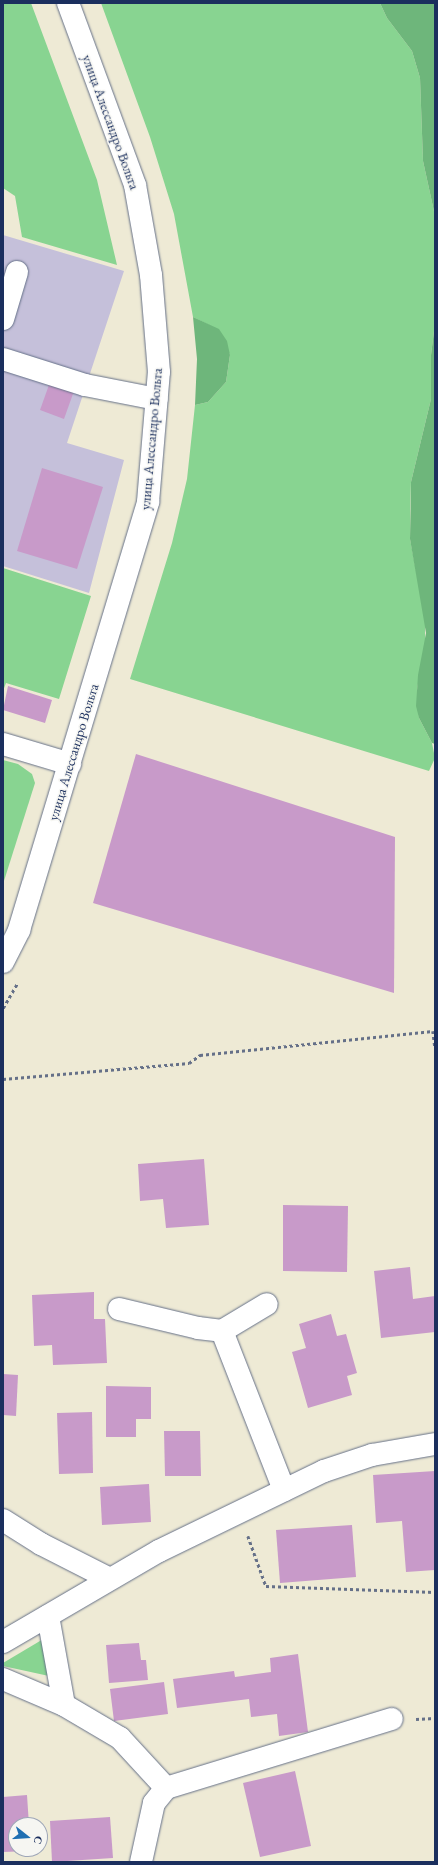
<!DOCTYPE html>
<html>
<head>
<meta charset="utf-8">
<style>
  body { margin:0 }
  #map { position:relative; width:438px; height:1865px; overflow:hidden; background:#eeead5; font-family:"EB Garamond",serif }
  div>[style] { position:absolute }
  .industrial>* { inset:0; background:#c5c0da }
  .green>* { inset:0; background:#88d491 }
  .forest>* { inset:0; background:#6eb67b }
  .building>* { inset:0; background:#c89ac9 }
  .path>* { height:2.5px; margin-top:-1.25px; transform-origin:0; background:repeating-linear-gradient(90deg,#657088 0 3px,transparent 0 6px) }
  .roads { filter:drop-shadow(0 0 1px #657088) drop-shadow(0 0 1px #657088) }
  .minor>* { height:22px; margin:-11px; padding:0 11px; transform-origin:11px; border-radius:11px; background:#fff }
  span { translate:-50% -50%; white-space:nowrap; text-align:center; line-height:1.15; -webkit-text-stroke:3px #f6f6f2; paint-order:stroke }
  .street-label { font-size:14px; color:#1b2f5e }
  .frame { position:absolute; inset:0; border:4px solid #1b2f5e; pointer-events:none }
  .north { position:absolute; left:8px; top:1817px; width:40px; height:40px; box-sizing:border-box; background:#f6f6f2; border:1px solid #9ea6b7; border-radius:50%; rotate:107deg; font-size:11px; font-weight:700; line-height:16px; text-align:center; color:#1b2f5e }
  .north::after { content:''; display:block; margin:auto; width:14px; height:18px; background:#1f6fb2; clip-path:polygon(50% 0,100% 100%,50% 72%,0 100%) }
</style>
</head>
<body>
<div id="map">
  <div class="industrial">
    <div style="clip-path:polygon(3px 235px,124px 271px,67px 443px,124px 460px,89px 593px,3px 566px)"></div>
  </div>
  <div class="green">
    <div style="clip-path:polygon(3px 3px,31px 3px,97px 180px,117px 265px,22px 237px,15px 196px,3px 188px)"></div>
    <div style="clip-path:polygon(101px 3px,380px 3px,387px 18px,412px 51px,420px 78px,423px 161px,435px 216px,435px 323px,431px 355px,431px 399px,411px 482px,410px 509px,410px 539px,425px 618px,425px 647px,417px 689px,419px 718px,432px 743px,435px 758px,429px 771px,130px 679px,172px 543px,187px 479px,195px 405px,208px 402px,226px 382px,230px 355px,219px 330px,193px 317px,174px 214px,150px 137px)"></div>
    <div style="clip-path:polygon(3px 568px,91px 596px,59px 699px,6px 683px,3px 691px)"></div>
    <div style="clip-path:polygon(3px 760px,18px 764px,32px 774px,35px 783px,3px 884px)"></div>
    <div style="clip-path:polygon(45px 1638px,49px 1676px,3px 1666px,3px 1663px)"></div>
  </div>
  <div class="forest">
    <div style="clip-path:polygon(380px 3px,435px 3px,435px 216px,423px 161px,420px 78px,412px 51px,387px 18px)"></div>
    <div style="clip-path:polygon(193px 317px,219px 329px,227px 341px,230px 355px,226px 382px,208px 402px,195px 405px,197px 359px)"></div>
    <div style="clip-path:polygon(435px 323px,435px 744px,432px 743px,419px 718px,416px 706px,418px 675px,426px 633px,410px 539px,411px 482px,431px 399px,431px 355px)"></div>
  </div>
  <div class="building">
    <div style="clip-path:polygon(50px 382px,74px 391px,64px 419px,40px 410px)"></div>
    <div style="clip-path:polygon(42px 468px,103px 487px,77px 569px,17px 551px)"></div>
    <div style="clip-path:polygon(8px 686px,52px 700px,45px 723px,3px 710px)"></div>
    <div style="clip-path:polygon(136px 754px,395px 837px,394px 993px,93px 903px)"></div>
    <div style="clip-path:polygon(204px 1159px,209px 1225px,166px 1228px,163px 1199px,140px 1201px,138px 1164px)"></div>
    <div style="clip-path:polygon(283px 1205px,348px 1206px,347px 1272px,283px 1271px)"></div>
    <div style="clip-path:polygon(410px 1267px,413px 1299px,435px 1296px,435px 1332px,381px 1338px,374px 1271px)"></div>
    <div style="clip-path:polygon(94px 1292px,94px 1319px,105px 1319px,107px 1363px,53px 1365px,52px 1345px,34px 1346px,32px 1295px)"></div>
    <div style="clip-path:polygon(331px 1314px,337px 1336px,346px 1334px,357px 1373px,347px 1376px,352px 1395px,308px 1408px,292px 1352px,306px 1348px,299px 1324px)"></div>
    <div style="clip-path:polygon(3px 1374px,18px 1375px,16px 1416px,3px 1415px)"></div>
    <div style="clip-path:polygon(106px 1386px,151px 1387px,151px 1419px,136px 1419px,136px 1437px,106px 1437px)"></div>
    <div style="clip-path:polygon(92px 1412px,93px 1473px,59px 1474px,57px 1413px)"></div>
    <div style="clip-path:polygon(164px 1431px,200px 1431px,201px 1476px,165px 1476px)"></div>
    <div style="clip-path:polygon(435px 1471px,435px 1570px,406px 1572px,402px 1521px,376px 1523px,373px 1475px)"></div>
    <div style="clip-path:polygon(149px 1484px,151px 1522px,102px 1525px,100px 1487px)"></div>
    <div style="clip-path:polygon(352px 1525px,356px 1577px,280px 1583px,276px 1530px)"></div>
    <div style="clip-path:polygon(139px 1643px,141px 1660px,146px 1660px,148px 1680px,109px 1683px,106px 1645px)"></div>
    <div style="clip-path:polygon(298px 1654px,308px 1732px,279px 1736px,277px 1714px,251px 1717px,249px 1699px,177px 1708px,173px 1679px,234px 1671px,235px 1677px,271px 1672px,270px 1658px)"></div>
    <div style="clip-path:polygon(164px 1682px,168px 1714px,114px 1721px,110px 1689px)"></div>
    <div style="clip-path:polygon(295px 1771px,311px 1846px,260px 1857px,243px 1783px)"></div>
    <div style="clip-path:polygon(27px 1795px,29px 1825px,16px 1825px,16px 1849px,30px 1851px,3px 1852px,3px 1797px)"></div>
    <div style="clip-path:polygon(110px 1817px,113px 1858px,52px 1862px,50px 1821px)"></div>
  </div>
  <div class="path">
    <div style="left:3px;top:1008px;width:28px;rotate:-60deg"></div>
    <div style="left:3px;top:1079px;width:187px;rotate:-4.9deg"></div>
    <div style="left:189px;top:1063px;width:14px;rotate:-36deg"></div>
    <div style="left:200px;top:1055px;width:234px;rotate:-5.9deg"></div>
    <div style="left:433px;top:1031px;width:16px;rotate:83deg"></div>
    <div style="left:248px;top:1536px;width:53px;rotate:70.2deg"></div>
    <div style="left:266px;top:1586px;width:169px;rotate:2deg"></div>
    <div style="left:416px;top:1719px;width:19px;rotate:-3deg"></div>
  </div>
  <div class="roads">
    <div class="minor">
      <div style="left:3px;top:319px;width:49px;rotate:-73.4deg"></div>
      <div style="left:3px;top:359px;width:86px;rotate:17.6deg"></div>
      <div style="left:85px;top:385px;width:73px;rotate:11deg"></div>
      <div style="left:3px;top:744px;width:70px;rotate:16.6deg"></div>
      <div style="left:3px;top:962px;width:36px;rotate:-63deg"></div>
      <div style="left:19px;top:930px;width:447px;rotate:-73.2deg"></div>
      <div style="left:148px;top:502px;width:130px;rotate:-85.2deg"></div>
      <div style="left:159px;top:372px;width:97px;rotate:-94.7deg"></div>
      <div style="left:151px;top:275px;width:91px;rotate:-100.1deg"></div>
      <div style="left:135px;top:185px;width:194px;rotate:-110.2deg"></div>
      <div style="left:119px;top:1309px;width:81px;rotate:13.5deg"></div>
      <div style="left:198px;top:1328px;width:24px;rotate:7deg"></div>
      <div style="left:222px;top:1331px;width:171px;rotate:68.7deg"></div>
      <div style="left:222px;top:1331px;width:52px;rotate:-31deg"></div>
      <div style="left:3px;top:1520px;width:45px;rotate:32.3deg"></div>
      <div style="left:41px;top:1544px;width:77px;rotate:26.9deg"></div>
      <div style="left:48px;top:1616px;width:90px;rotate:79.8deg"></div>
      <div style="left:64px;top:1705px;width:65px;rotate:30.5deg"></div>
      <div style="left:120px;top:1738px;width:68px;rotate:47.4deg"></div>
      <div style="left:3px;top:1642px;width:181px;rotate:-30.3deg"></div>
      <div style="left:159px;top:1551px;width:183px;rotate:-25.9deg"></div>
      <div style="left:324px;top:1471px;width:51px;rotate:-18.4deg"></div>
      <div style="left:372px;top:1455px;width:64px;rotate:-9.9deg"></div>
      <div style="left:3px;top:1679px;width:66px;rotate:23.1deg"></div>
      <div style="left:141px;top:1862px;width:60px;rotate:-77.6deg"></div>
      <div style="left:154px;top:1803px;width:19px;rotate:-51deg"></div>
      <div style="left:166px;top:1788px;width:236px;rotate:-17deg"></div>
    </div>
  </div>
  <div class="street-label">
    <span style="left:111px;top:122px;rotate:70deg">улица Алессандро Вольта</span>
    <span style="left:151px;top:439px;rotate:-85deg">улица Алессандро Вольта</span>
    <span style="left:73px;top:752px;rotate:-73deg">улица Алессандро Вольта</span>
  </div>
  <div class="frame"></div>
  <div class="north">С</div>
</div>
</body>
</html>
